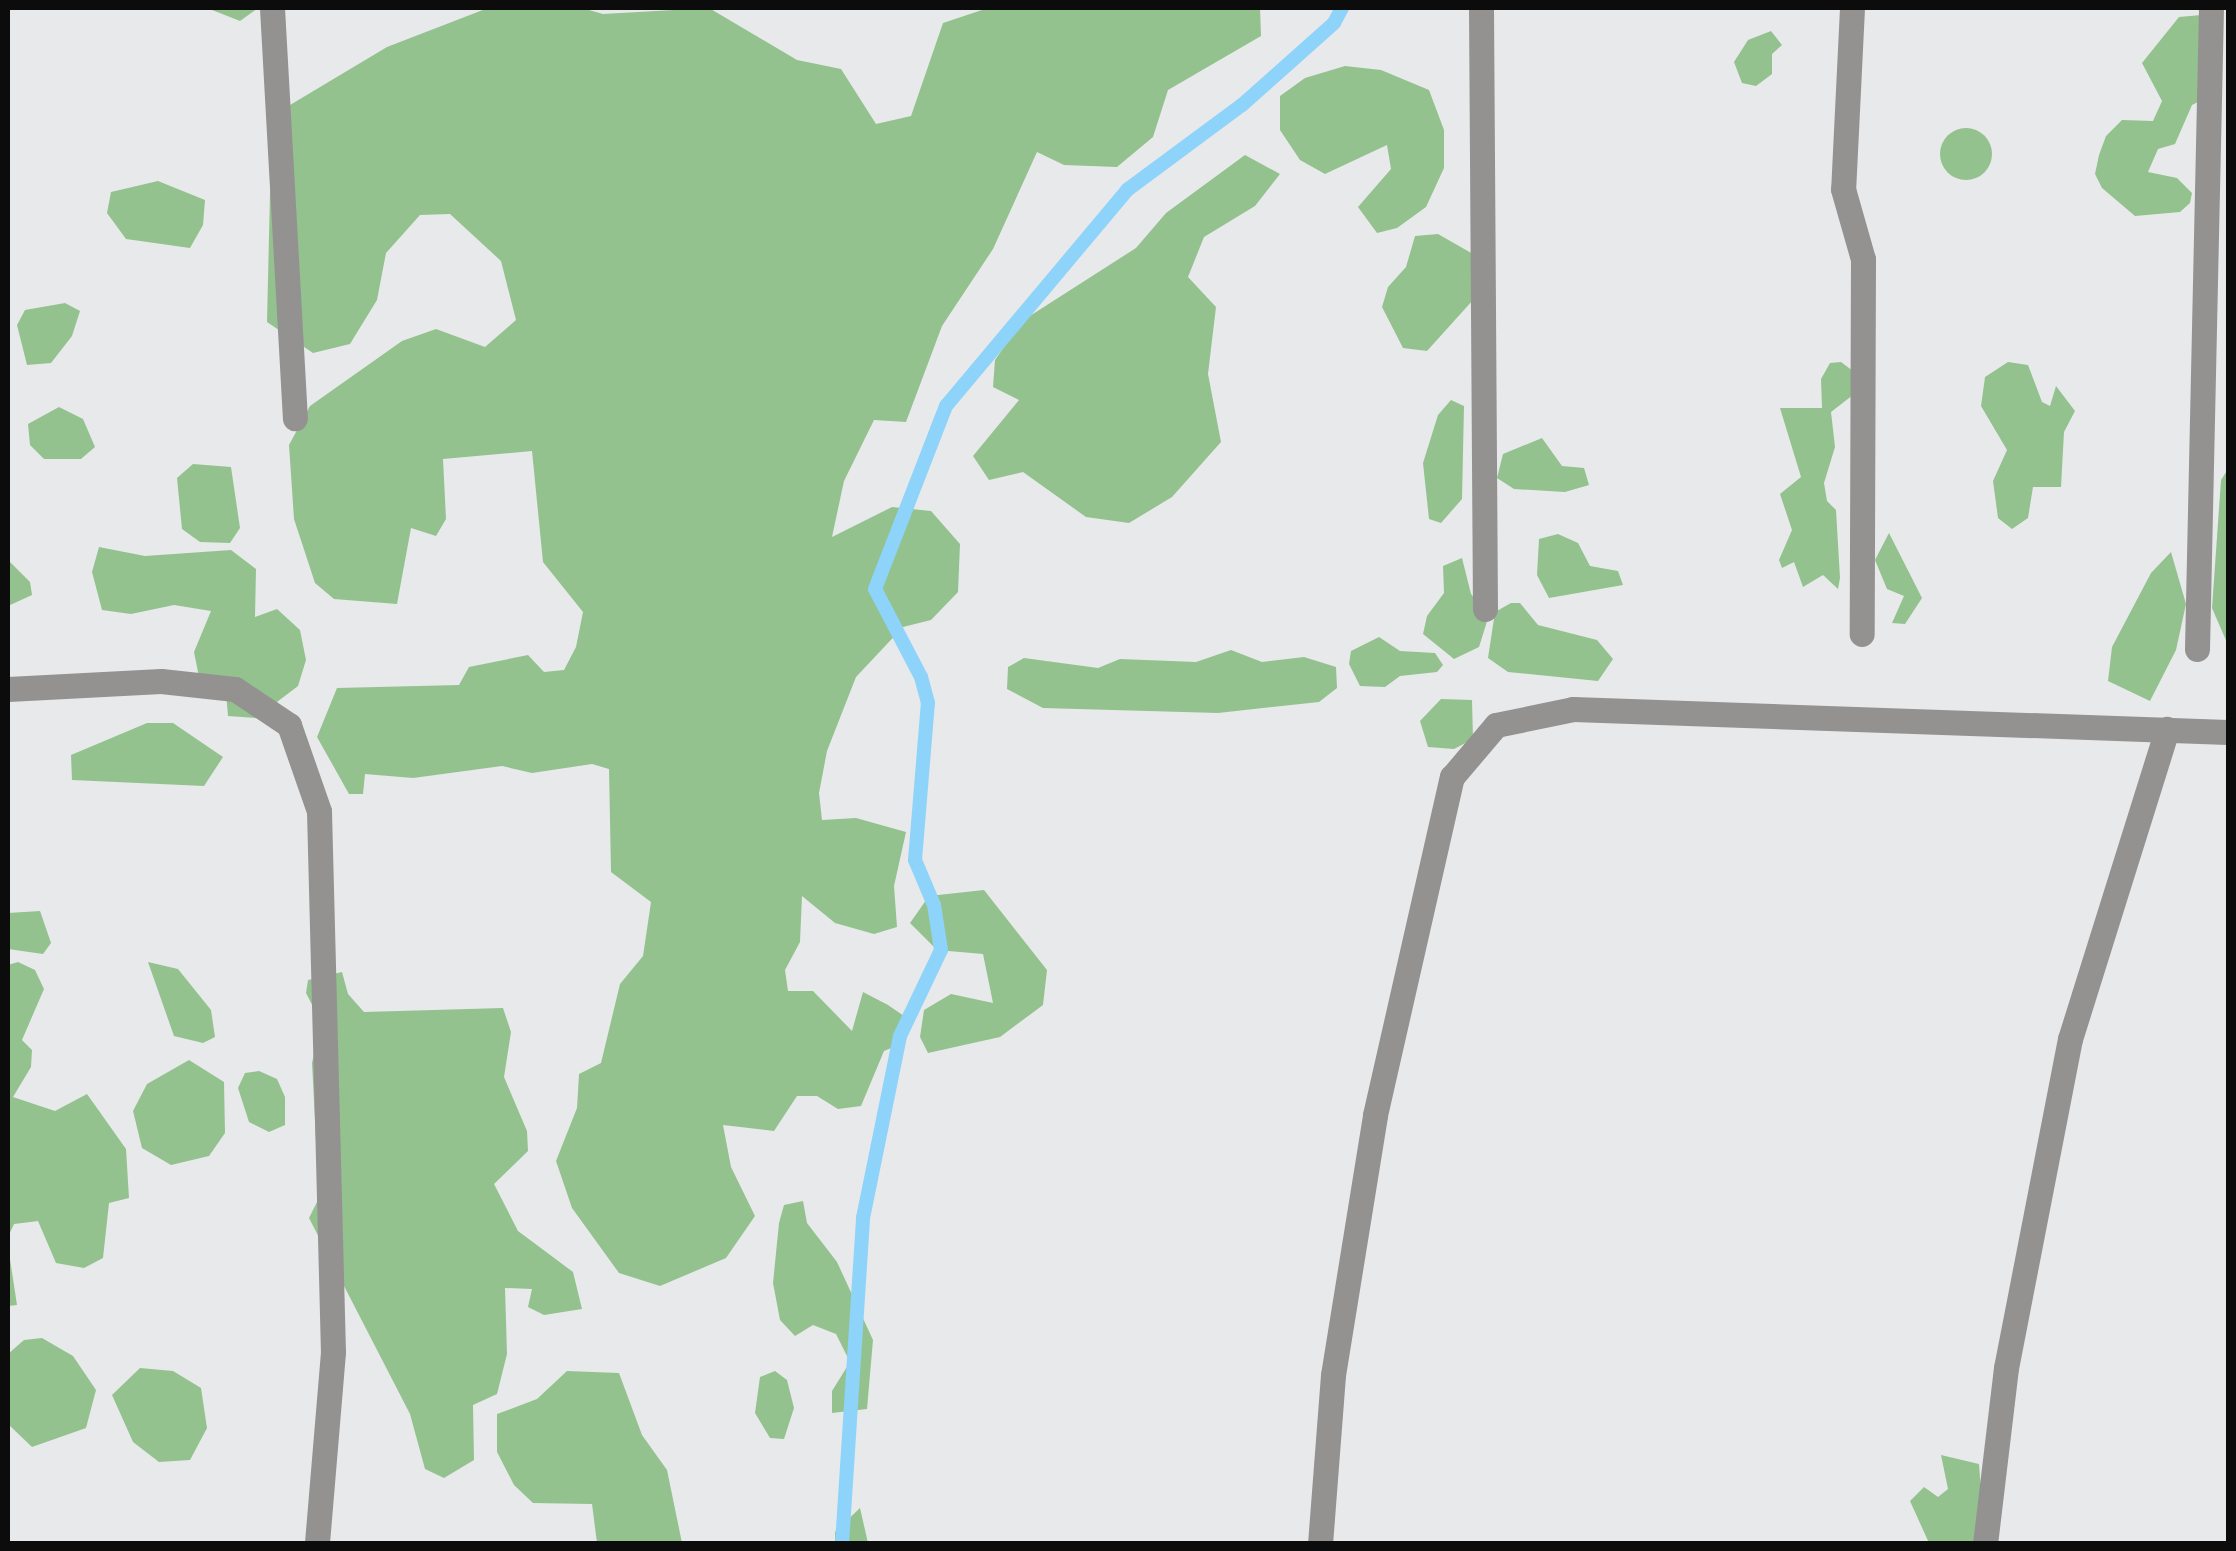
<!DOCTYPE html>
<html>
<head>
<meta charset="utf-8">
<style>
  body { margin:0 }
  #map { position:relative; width:2236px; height:1551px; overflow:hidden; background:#e8e9eb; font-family:"Roboto Serif",serif }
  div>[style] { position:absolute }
  .forest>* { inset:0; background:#93c28f }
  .round { border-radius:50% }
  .stream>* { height:14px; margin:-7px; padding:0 7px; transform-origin:7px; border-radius:7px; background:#8ed3f9 }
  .minor>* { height:25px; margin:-12.5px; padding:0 12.5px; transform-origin:12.5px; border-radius:12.5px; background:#939291 }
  span { translate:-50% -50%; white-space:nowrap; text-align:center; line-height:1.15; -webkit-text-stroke:10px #fff; paint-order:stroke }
  .frame { position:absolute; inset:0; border:10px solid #0c0c0d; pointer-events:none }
</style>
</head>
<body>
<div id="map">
  <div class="forest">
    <div style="clip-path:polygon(207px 8px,258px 8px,240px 21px)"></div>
    <div style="clip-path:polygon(488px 8px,582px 8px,603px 14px,709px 8px,797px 60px,841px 69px,876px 124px,911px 116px,943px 23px,988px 8px,1260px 8px,1261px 36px,1168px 90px,1153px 137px,1117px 167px,1064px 165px,1037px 152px,993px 249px,942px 326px,906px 422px,874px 420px,844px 481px,832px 537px,892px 507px,931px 511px,960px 544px,958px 592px,931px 620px,903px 627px,856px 677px,827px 751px,819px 793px,822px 820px,856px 818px,906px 832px,894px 886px,897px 927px,874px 934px,835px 923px,802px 896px,800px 942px,785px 970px,788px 991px,813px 991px,852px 1031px,863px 992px,888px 1005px,904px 1016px,901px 1044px,884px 1051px,861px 1106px,838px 1109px,817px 1096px,797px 1096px,774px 1131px,723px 1125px,731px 1167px,755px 1216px,726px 1258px,660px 1286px,619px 1273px,572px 1208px,556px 1161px,577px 1108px,579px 1074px,601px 1063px,620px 984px,643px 956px,651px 902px,611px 872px,609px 769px,592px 764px,532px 773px,502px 766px,413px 778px,365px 774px,363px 794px,349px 794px,317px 737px,337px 688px,459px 685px,469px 667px,528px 655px,544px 672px,564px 670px,576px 647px,583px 612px,543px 562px,532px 451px,443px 459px,446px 519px,436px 536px,411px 528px,397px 604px,334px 599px,315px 583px,294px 519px,289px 445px,310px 406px,402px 341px,436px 329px,485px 347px,516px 320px,501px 261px,450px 214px,420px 215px,386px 253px,377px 300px,350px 344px,313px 353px,267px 322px,270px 193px,290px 105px,387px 47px)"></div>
    <div style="clip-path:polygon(2201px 15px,2214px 94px,2192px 105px,2175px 144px,2158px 149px,2148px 172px,2177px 178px,2192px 193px,2190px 203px,2180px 212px,2135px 216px,2102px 188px,2095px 174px,2099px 155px,2106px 136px,2122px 120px,2153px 121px,2162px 101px,2142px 63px,2179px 17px)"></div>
    <div style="clip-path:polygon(1771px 31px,1782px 45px,1772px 54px,1772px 74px,1756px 86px,1742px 83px,1734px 62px,1748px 40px)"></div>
    <div style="clip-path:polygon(1345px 66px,1381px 70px,1429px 90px,1444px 130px,1444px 168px,1426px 207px,1397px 228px,1377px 233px,1358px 207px,1391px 169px,1387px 145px,1325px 174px,1300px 160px,1280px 130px,1280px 96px,1305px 78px)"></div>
    <div class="round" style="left:1940px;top:128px;width:52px;height:52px"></div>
    <div style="clip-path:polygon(1245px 155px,1280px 174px,1255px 206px,1204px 237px,1188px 277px,1216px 307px,1208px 374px,1221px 442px,1172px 497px,1129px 523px,1086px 517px,1023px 472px,989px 480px,973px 456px,1019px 400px,993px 387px,995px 360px,1022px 321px,1136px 248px,1166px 213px)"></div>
    <div style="clip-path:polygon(158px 181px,205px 200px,203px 225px,190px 248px,126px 239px,107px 213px,111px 192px)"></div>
    <div style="clip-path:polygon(1438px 234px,1473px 254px,1473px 300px,1427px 351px,1403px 348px,1382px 307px,1388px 287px,1406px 267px,1415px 236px)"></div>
    <div style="clip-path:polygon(65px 303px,80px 311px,72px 336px,51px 363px,27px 365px,17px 325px,25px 310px)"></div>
    <div style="clip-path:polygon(1841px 362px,1853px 371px,1853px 395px,1831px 412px,1835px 447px,1824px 483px,1827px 501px,1836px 510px,1840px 578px,1838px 589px,1823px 575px,1803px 587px,1794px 562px,1782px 568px,1779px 560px,1792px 530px,1780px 494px,1801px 477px,1780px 408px,1822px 408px,1821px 379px,1830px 363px)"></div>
    <div style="clip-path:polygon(2008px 362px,2028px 365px,2042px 402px,2050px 406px,2056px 386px,2075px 411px,2064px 432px,2061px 487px,2033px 487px,2028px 518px,2012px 529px,1998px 518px,1993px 481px,2007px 450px,1981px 406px,1985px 377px)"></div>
    <div style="clip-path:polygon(1451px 400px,1464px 406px,1462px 499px,1441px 523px,1429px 519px,1423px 463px,1438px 415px)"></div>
    <div style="clip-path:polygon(59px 407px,83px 419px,95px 447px,81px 459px,44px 459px,30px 445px,28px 424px)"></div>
    <div style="clip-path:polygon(1542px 438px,1562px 466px,1584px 468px,1589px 485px,1565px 492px,1514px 489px,1497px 478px,1503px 454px)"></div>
    <div style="clip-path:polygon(193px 464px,231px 467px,240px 528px,230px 543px,200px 542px,182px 529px,177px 478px)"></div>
    <div style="clip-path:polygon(2228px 469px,2228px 645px,2212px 608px,2221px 480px)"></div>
    <div style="clip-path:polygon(1889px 533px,1922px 598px,1905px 624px,1892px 623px,1904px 596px,1887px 589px,1875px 560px)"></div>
    <div style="clip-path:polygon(1558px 534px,1578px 543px,1590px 566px,1618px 571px,1623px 585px,1549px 598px,1537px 575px,1539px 539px)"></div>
    <div style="clip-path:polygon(99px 547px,145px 556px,231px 550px,256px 569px,255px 617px,277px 609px,300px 630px,306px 660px,298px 686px,256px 718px,228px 716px,226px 692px,201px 687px,194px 652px,211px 611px,174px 605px,131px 614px,102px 610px,92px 572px)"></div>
    <div style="clip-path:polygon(2171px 552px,2186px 604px,2176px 650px,2150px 701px,2108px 681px,2112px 647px,2151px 573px)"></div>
    <div style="clip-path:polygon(1462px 558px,1471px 594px,1489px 615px,1479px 647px,1454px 659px,1423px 634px,1427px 616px,1444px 593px,1443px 566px)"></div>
    <div style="clip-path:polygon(8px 560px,30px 582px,32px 595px,8px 606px)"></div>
    <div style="clip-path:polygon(1511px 603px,1520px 603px,1538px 625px,1597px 640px,1613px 659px,1598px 681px,1508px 672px,1488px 658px,1495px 612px)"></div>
    <div style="clip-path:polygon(1379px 637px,1400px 651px,1435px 653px,1443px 665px,1437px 672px,1400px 676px,1385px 687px,1360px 686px,1349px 664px,1351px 651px)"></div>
    <div style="clip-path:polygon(1231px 650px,1262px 662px,1304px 657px,1336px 667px,1337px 688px,1319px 702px,1218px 713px,1043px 708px,1007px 689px,1008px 667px,1024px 658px,1098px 668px,1120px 659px,1196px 662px)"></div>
    <div style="clip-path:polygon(1441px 699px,1472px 700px,1473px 739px,1454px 749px,1428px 747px,1420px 721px)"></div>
    <div style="clip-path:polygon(147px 723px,173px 723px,223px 757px,204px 786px,72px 780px,71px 755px)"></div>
    <div style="clip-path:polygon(984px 890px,1047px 970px,1043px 1005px,1000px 1037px,928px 1053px,920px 1037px,924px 1010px,951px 994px,993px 1003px,983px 954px,937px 950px,910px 923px,929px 896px)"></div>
    <div style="clip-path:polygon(40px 911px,51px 943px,43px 954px,8px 949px,8px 913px)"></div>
    <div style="clip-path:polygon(18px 962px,35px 970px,44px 989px,22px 1040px,32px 1050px,31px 1067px,13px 1097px,55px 1111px,87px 1094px,126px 1149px,129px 1198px,109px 1203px,103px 1258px,84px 1268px,56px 1263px,38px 1221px,14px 1224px,8px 1237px,8px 965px)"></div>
    <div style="clip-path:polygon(148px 962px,178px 969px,211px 1010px,215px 1037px,203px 1043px,174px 1036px)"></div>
    <div style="clip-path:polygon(342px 972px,348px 994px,364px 1012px,503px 1008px,511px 1032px,504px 1077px,527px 1131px,528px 1151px,494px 1184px,518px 1231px,573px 1272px,582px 1309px,544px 1315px,528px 1307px,532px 1289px,505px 1288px,507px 1354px,497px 1394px,473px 1405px,474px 1460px,444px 1478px,425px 1469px,410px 1414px,309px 1218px,319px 1198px,312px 1063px,321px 1022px,306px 993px,308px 980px)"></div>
    <div style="clip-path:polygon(189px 1060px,224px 1082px,225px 1133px,209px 1156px,171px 1165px,142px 1148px,133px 1111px,147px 1084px)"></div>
    <div style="clip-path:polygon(259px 1071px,277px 1079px,285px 1097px,285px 1125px,269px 1132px,249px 1122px,238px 1088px,245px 1073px)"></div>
    <div style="clip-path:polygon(803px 1201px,807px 1223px,837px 1262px,873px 1340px,867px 1409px,832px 1413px,832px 1391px,850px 1362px,836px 1334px,813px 1325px,795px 1336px,780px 1320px,773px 1283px,779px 1223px,784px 1205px)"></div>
    <div style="clip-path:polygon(8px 1246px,17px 1305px,8px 1306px)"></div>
    <div style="clip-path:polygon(42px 1338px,73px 1356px,96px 1390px,86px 1428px,32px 1447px,8px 1424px,8px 1354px,24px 1340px)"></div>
    <div style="clip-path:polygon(140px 1368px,173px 1371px,201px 1388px,207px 1428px,190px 1460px,159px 1462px,133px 1442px,112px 1395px)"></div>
    <div style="clip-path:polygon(567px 1371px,619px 1373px,642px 1435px,667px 1470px,682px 1543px,597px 1543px,592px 1504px,533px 1503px,514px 1485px,497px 1452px,497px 1414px,537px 1399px)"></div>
    <div style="clip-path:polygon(775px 1371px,787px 1380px,794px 1408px,784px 1439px,770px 1438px,755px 1413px,760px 1377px)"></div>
    <div style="clip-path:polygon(1941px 1455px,1979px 1464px,1985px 1543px,1929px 1543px,1910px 1501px,1924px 1487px,1938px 1497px,1948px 1489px)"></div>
    <div style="clip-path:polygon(860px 1508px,868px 1543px,835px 1543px,835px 1532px)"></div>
  </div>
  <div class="stream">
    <div style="left:842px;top:1544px;width:327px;rotate:-86.3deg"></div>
    <div style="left:863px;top:1218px;width:186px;rotate:-78.5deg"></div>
    <div style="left:900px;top:1036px;width:95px;rotate:-64.5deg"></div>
    <div style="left:941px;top:950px;width:46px;rotate:-98.8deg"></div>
    <div style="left:934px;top:905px;width:49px;rotate:-112.9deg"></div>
    <div style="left:915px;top:860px;width:158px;rotate:-85.3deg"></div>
    <div style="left:928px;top:703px;width:27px;rotate:-105deg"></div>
    <div style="left:921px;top:677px;width:99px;rotate:-117.6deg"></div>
    <div style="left:875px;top:589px;width:196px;rotate:-68.8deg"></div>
    <div style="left:946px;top:406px;width:282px;rotate:-50deg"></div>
    <div style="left:1127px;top:190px;width:143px;rotate:-36.5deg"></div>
    <div style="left:1242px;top:105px;width:123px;rotate:-41.7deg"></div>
    <div style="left:1334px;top:23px;width:17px;rotate:-62deg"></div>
  </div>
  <div class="minor">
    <div style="left:272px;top:8px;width:411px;rotate:86.8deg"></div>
    <div style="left:1481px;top:8px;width:601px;rotate:89.62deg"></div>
    <div style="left:1852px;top:8px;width:181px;rotate:92.8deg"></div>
    <div style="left:1843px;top:189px;width:73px;rotate:74.1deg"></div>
    <div style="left:1863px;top:259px;width:375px;rotate:90.2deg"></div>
    <div style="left:2197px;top:649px;width:641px;rotate:-88.75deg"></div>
    <div style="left:8px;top:689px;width:153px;rotate:-3deg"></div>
    <div style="left:161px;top:681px;width:74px;rotate:6.2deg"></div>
    <div style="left:235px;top:689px;width:65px;rotate:33.7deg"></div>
    <div style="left:289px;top:725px;width:91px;rotate:70.8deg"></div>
    <div style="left:319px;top:811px;width:541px;rotate:88.52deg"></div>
    <div style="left:333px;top:1352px;width:193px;rotate:94.8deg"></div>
    <div style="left:1320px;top:1544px;width:169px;rotate:-85.6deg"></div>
    <div style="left:1333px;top:1375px;width:263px;rotate:-80.8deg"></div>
    <div style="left:1375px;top:1115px;width:347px;rotate:-77.2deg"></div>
    <div style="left:1452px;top:777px;width:68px;rotate:-49.8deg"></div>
    <div style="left:1496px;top:725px;width:79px;rotate:-11.7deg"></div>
    <div style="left:1573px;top:709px;width:655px;rotate:2.01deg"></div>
    <div style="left:1985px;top:1544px;width:177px;rotate:-83.2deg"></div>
    <div style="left:2006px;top:1368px;width:335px;rotate:-79deg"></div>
    <div style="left:2070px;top:1039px;width:325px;rotate:-72.6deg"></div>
  </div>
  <div class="frame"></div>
</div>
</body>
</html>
